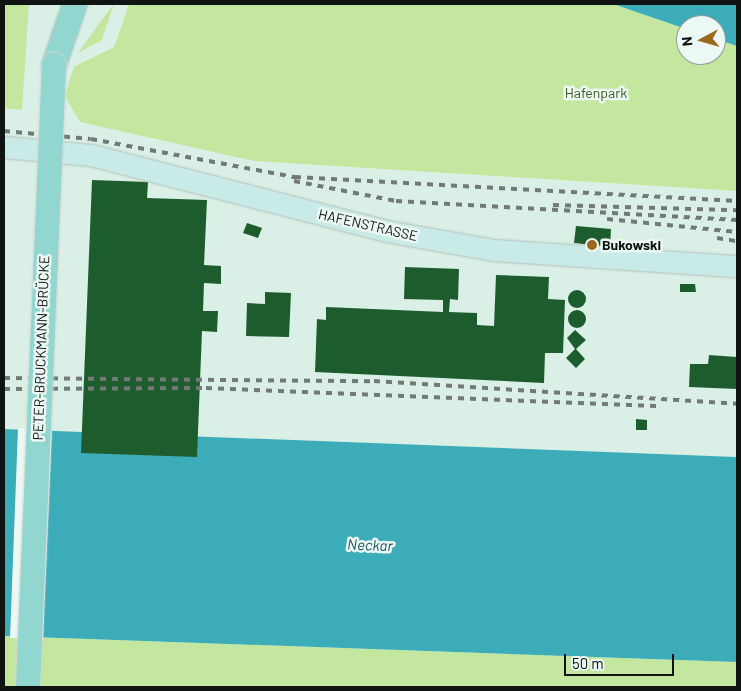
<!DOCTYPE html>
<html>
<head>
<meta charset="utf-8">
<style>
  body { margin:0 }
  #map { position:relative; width:741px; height:691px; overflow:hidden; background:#ecf8f3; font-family:Barlow,sans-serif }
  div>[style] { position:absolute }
  .built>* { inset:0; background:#daefe6 }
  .green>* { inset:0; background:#c3e79e }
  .water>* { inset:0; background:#3cacb9 }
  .pier>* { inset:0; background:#ecf8f3 }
  .building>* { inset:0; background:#1d5d2d }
  .round { border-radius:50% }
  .roads { filter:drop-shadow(0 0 1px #b3bfba) drop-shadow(0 0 1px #b3bfba) }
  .secondary>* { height:21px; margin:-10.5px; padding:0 10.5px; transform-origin:10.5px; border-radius:10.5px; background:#c9ebe8 }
  .primary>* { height:24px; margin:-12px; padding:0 12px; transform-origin:12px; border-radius:12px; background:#92d6d0 }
  .rail>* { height:4px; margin-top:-2px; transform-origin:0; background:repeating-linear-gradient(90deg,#727976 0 6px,transparent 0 12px) }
  .bridges { filter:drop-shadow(0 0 1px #d4d5d4) drop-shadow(0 0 1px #d4d5d4) }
  .primary-bridge>* { height:24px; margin:-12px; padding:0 12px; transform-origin:12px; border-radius:12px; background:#92d6d0 }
  .dots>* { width:14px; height:14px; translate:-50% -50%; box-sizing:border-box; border:2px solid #ecf8f3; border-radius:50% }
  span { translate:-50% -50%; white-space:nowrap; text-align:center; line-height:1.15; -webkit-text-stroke:5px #ecf8f3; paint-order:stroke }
  .park-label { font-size:14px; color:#405b1e }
  .street-label { font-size:14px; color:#0f1311 }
  .poi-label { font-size:14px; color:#0f1311; font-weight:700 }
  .left { translate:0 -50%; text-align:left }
  .water-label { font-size:15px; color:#16555c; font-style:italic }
  .frame { position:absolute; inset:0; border:5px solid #0f1311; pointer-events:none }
  .north { position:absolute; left:676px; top:15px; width:50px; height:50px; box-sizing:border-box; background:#ecf8f3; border:1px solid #949c99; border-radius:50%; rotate:264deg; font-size:14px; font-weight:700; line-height:20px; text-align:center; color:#0f1311 }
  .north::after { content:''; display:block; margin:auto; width:18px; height:22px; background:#9b691d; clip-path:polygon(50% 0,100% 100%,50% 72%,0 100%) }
  .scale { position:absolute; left:564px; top:654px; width:110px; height:22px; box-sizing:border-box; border:2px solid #0f1311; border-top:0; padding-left:6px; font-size:15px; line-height:18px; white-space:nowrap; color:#0f1311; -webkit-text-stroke:4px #ecf8f3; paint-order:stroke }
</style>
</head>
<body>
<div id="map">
  <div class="built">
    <div style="clip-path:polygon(4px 4px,129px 4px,114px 47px,75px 66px,65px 96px,75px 113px,254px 161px,737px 191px,737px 457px,4px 429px)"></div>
  </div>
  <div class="green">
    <div style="clip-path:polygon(4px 4px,29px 4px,22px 110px,4px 108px)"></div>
    <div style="clip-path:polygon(114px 4px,102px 40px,78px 53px,101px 21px)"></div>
    <div style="clip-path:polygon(129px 4px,613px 4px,686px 29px,686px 55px,716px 55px,716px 39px,737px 46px,737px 191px,254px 161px,80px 122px,65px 96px,72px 72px,75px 66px,114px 47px)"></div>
    <div style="clip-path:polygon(4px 636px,737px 662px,737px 687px,4px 687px)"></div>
  </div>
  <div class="water">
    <div style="clip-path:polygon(613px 4px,737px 4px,737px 46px,716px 39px,716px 25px,686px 25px,686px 29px)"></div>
    <div style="clip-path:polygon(4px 429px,737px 457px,737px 662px,4px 636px)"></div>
  </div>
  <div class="pier">
    <div style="clip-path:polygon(18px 428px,52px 429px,43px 640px,10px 638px)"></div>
  </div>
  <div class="building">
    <div style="clip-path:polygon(92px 180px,148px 182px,147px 198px,207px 200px,204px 265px,221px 266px,221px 284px,204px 283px,203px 311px,218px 311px,217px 332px,202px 331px,197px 457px,81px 453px)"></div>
    <div style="clip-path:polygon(247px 223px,262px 228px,258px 238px,243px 233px)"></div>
    <div style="clip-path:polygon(576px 226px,611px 229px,610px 247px,574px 243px)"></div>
    <div style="clip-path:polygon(405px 267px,459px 269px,458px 300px,450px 299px,449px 312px,477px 313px,477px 325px,494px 326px,496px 275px,549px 277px,548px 299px,565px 300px,563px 353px,545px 353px,544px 383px,315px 372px,317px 319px,326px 320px,326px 307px,443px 312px,443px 300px,404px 299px)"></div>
    <div style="clip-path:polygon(680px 284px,695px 284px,696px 292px,680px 292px)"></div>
    <div class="round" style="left:568px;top:290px;width:18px;height:18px"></div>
    <div style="clip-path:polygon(265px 292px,291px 293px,289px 337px,246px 336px,247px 303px,265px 304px)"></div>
    <div class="round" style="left:568px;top:310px;width:18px;height:18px"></div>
    <div style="clip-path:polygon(575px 330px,586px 340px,576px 349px,585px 359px,576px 368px,566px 358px,575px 349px,567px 338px)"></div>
    <div style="clip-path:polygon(709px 355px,737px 357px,737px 389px,689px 387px,690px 364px,708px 364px)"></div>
    <div style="clip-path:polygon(636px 419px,647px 420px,647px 430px,636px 430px)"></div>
  </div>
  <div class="roads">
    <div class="secondary">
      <div style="left:4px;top:147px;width:87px;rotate:5.3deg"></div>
      <div style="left:91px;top:155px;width:306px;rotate:14.4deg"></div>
      <div style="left:387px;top:231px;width:109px;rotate:10.1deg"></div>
      <div style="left:494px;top:250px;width:244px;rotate:3.8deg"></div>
    </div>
    <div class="primary">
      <div style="left:54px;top:65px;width:65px;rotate:-71deg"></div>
    </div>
  </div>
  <div class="rail">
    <div style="left:4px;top:131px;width:87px;rotate:5.3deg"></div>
    <div style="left:91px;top:139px;width:208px;rotate:10.6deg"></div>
    <div style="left:295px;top:177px;width:443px;rotate:3.1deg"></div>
    <div style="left:294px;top:181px;width:104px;rotate:11.1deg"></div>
    <div style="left:396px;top:201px;width:342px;rotate:3.2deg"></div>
    <div style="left:553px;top:205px;width:184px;rotate:1.6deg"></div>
    <div style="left:607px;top:219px;width:131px;rotate:5.7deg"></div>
    <div style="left:717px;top:238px;width:20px;rotate:9deg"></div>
    <div style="left:4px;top:378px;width:370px;rotate:0.5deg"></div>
    <div style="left:374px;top:381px;width:364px;rotate:3.6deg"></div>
    <div style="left:4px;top:389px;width:202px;rotate:-0.3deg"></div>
    <div style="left:206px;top:388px;width:456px;rotate:2.3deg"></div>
  </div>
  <div class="bridges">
    <div class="primary-bridge">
      <div style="left:28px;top:687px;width:623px;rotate:-87.61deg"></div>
    </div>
  </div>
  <div class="dots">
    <div style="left:592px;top:245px;background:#9b691d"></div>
  </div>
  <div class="park-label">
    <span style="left:596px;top:93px">Hafenpark</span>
  </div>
  <div class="street-label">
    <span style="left:368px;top:225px;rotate:13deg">HAFENSTRASSE</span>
    <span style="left:41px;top:348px;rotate:-88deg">PETER-BRUCKMANN-BRÜCKE</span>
  </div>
  <div class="poi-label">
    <span class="left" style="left:602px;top:245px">Bukowski</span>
  </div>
  <div class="water-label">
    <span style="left:370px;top:545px;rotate:2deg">Neckar</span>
  </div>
  <div class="frame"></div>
  <div class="north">N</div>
  <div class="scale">50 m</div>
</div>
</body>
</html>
